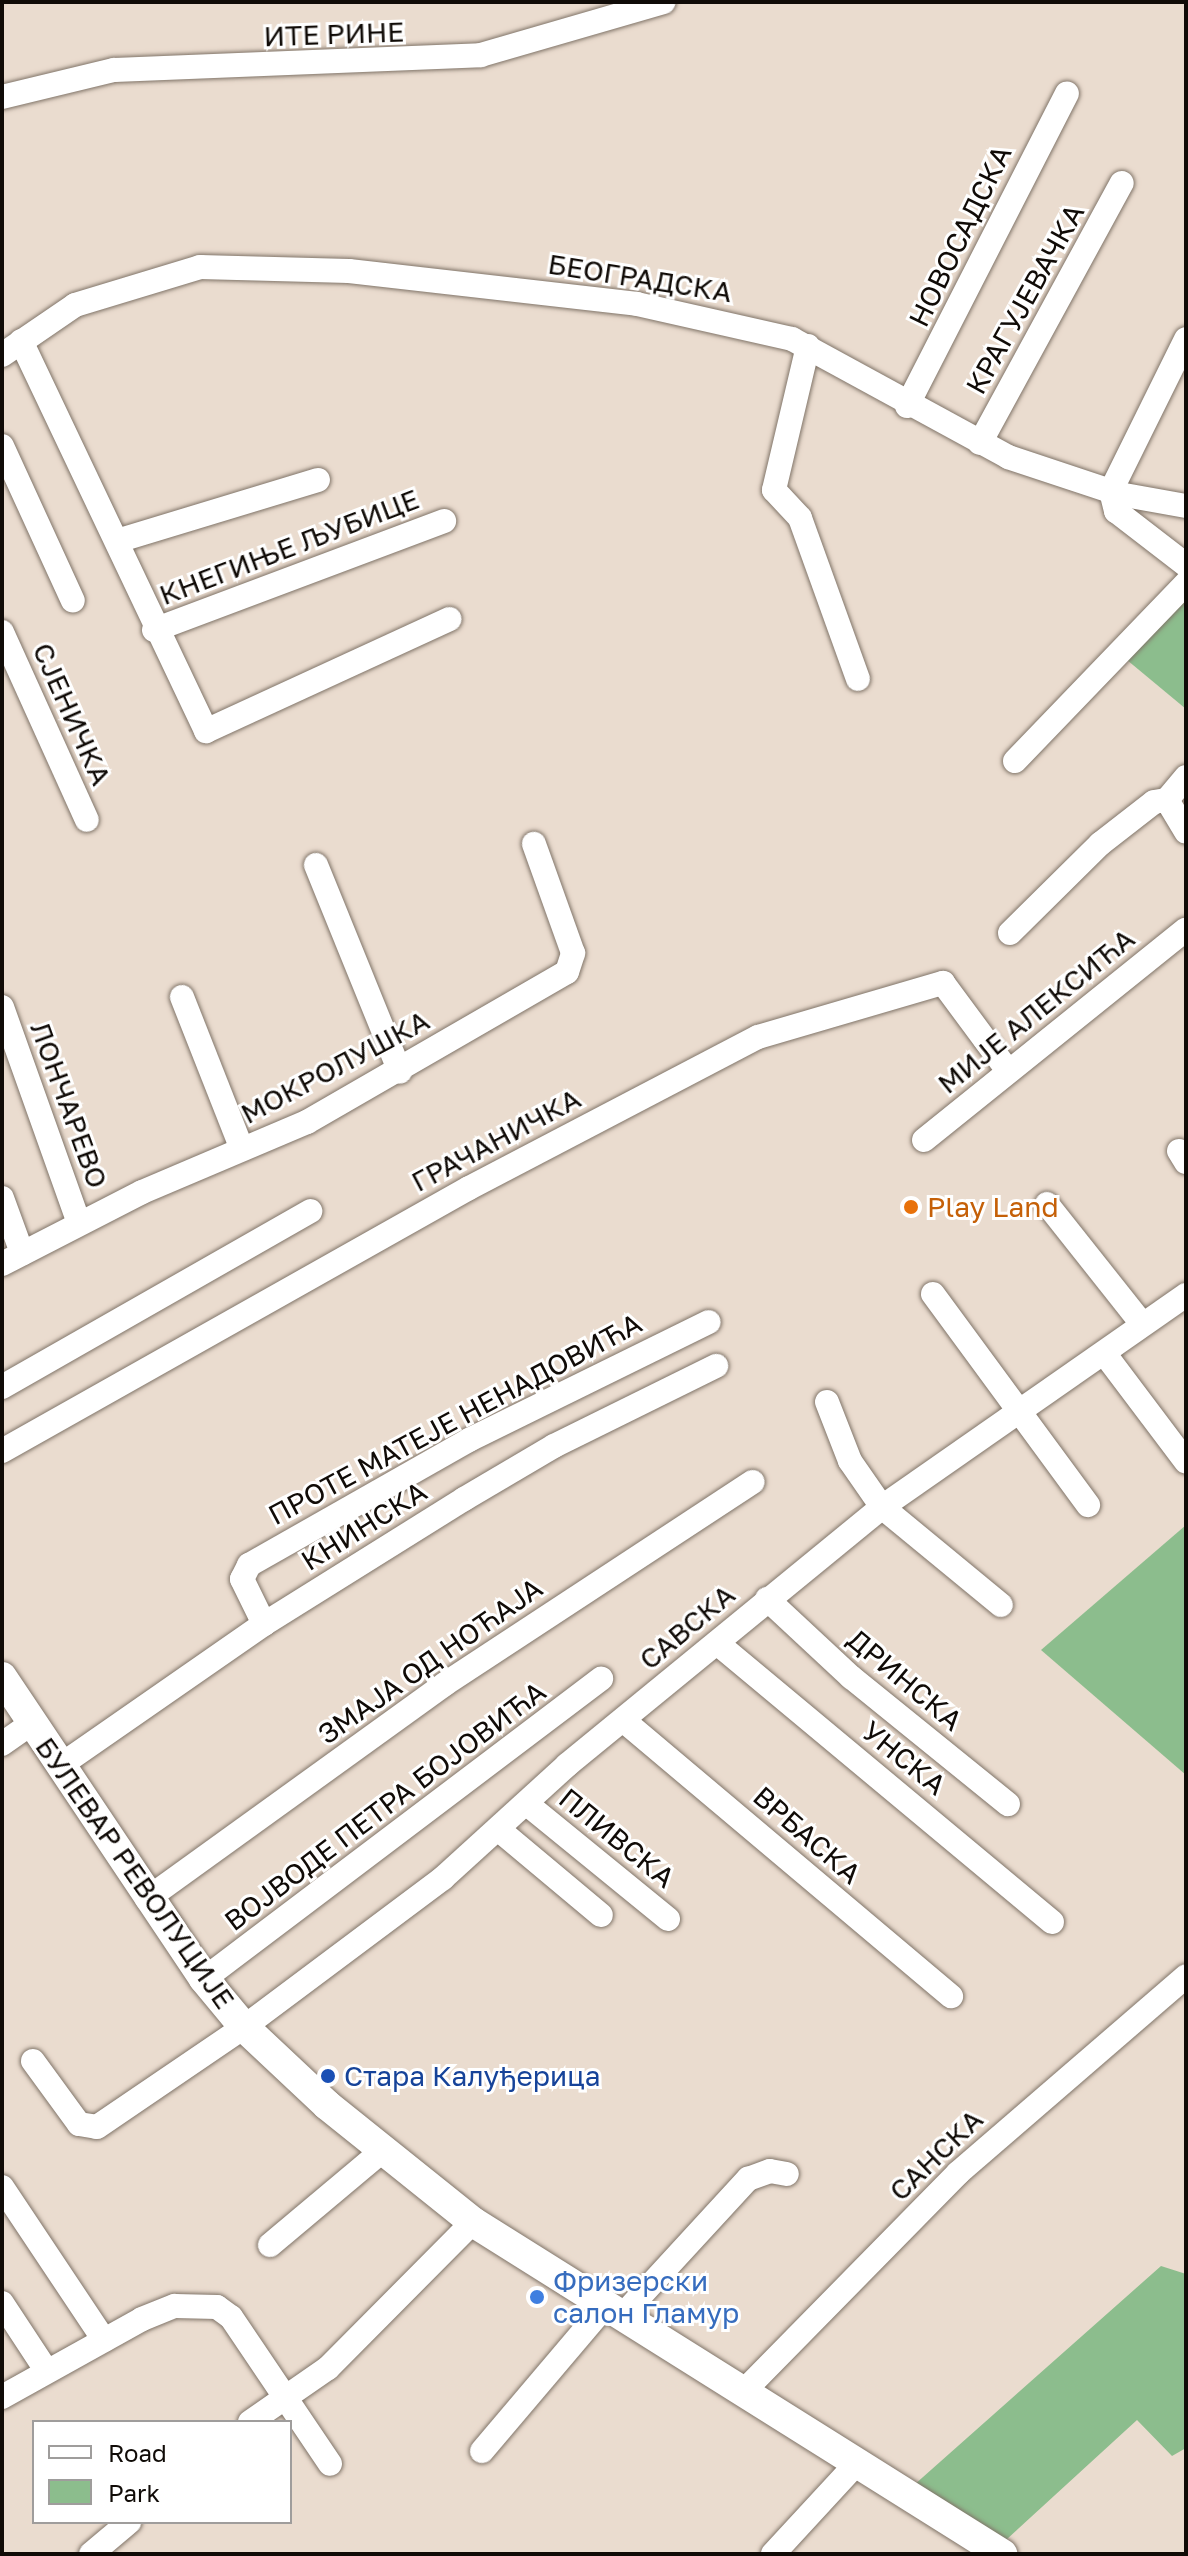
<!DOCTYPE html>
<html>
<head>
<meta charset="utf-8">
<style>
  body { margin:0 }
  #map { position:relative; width:1188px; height:2556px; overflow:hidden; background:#eadccf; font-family:"Golos Text",sans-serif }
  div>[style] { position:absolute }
  .green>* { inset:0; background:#8cbd8d }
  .roads { filter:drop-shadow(0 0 2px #807468) drop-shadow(0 0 2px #807468) }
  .minor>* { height:24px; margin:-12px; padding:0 12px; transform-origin:12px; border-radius:12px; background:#fff }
  .major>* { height:30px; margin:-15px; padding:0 15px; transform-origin:15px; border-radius:15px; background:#fff }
  .dots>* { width:22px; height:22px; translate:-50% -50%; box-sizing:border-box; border:4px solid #fff; border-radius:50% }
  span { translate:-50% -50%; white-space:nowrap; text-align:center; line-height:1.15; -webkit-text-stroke:6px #fff; paint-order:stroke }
  .street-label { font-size:28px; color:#100b07 }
  .food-label { font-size:28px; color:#c56008 }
  .left { translate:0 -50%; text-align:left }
  .transit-label { font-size:28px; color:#164399 }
  .shop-label { font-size:28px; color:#366cbe }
  .frame { position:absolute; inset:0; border:4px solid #100b07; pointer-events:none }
  .legend { position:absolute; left:32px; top:2420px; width:260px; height:104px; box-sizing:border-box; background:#fff; border:2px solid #9f9d9c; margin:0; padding:10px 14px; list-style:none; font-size:24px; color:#100b07 }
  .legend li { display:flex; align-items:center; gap:16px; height:40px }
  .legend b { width:40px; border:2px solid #9f9d9c }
</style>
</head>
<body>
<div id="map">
  <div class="green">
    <div style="clip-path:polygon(1186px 595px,1186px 709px,1127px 660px)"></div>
    <div style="clip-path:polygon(1186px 1525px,1186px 1775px,1041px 1650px)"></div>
    <div style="clip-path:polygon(1161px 2266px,1186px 2274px,1186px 2448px,1172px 2456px,1137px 2420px,995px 2550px,905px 2493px)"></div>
  </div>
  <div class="roads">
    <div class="minor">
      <div style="left:2px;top:97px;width:115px;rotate:-13.6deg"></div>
      <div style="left:114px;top:70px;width:367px;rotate:-2.3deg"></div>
      <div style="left:481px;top:55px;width:190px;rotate:-16.2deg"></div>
      <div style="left:1186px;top:339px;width:169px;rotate:116.3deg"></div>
      <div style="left:1111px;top:491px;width:21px;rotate:76deg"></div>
      <div style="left:1116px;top:511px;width:88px;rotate:37.6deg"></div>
      <div style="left:21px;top:341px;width:432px;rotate:64.6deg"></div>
      <div style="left:206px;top:731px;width:268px;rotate:-24.7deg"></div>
      <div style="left:808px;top:346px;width:148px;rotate:103.3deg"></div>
      <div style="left:774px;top:490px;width:38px;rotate:47deg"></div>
      <div style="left:800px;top:518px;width:171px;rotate:70.2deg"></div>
      <div style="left:2px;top:355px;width:88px;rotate:-34.4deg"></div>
      <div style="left:75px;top:305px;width:131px;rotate:-16.9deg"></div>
      <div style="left:200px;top:267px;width:149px;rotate:1.5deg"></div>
      <div style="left:349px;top:271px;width:290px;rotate:6.5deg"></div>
      <div style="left:637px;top:304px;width:159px;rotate:12.7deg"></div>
      <div style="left:792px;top:339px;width:246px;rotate:28.6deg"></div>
      <div style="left:1008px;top:457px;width:117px;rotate:18.4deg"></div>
      <div style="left:1119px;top:494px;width:68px;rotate:10.2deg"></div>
      <div style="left:907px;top:406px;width:351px;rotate:-62.9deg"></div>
      <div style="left:980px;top:443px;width:296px;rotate:-61.4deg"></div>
      <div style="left:2px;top:446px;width:170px;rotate:65.4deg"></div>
      <div style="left:117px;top:541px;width:210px;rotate:-16.9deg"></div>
      <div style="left:154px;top:630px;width:310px;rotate:-20.6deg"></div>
      <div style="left:2px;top:632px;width:206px;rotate:65.7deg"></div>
      <div style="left:1015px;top:761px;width:247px;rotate:-46.1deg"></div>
      <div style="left:1186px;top:777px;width:30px;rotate:130deg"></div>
      <div style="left:1167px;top:800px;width:37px;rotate:59deg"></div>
      <div style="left:316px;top:865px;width:223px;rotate:67.9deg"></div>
      <div style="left:1010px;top:933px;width:127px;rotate:-44.7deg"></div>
      <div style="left:1100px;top:844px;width:68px;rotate:-37.9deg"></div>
      <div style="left:1154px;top:802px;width:13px;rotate:-9deg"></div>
      <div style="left:182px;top:997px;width:163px;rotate:68.5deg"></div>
      <div style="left:2px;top:1007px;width:229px;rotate:70.4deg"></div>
      <div style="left:924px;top:1140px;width:336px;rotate:-38.8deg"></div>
      <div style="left:1179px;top:1151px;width:13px;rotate:58deg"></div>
      <div style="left:2px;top:1198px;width:59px;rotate:70deg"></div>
      <div style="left:1047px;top:1204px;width:153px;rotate:51.6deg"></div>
      <div style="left:2px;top:1264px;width:157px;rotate:-27.2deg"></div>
      <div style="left:142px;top:1192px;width:179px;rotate:-23deg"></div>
      <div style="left:307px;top:1122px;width:300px;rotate:-30deg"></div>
      <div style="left:567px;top:972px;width:20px;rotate:-72deg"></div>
      <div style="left:573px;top:953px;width:116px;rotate:-109.7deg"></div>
      <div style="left:933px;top:1294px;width:262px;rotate:53.7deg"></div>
      <div style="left:1104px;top:1353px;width:136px;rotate:53deg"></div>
      <div style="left:2px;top:1387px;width:355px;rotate:-29.7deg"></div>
      <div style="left:827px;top:1402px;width:63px;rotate:68.7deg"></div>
      <div style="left:850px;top:1461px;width:56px;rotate:55.2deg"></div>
      <div style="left:882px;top:1507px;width:154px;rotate:39.5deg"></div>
      <div style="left:2px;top:1451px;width:536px;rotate:-29.39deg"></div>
      <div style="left:469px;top:1188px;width:326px;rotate:-27.6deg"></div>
      <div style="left:758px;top:1037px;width:193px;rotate:-16.3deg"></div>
      <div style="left:943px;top:983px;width:109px;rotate:53.5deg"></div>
      <div style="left:767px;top:1599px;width:115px;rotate:42.9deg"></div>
      <div style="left:851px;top:1677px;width:202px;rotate:39deg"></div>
      <div style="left:264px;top:1624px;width:50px;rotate:-116.1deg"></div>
      <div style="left:242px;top:1579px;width:16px;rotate:-63deg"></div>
      <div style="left:249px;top:1565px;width:253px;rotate:-29.6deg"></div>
      <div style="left:469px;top:1440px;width:267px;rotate:-26.2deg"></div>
      <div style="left:717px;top:1643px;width:436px;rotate:39.8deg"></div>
      <div style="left:623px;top:1720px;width:429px;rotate:40.1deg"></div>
      <div style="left:2px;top:1744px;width:37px;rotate:-35deg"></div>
      <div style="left:61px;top:1765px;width:247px;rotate:-34.8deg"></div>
      <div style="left:264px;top:1624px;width:236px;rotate:-32deg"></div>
      <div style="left:464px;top:1499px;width:104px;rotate:-30.5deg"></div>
      <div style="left:554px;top:1446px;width:181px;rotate:-26.3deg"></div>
      <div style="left:527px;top:1804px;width:182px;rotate:39.2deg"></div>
      <div style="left:498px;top:1829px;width:134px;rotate:39.9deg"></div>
      <div style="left:147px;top:1899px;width:367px;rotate:-35.8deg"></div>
      <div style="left:445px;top:1684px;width:368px;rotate:-33.3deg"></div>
      <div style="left:204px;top:1979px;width:498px;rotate:-37.1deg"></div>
      <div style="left:33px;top:2061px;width:78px;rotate:53.9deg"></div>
      <div style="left:79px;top:2124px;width:18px;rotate:9deg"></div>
      <div style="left:97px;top:2127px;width:178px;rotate:-34.2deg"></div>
      <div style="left:244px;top:2027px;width:249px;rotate:-36.8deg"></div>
      <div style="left:443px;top:1878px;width:168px;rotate:-42.3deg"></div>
      <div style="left:567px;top:1765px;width:407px;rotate:-39.3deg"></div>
      <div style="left:882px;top:1507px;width:371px;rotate:-34.9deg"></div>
      <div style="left:2px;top:2187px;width:184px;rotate:56.3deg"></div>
      <div style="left:270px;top:2245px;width:146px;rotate:-40deg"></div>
      <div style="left:2px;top:2303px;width:80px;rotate:56.7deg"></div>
      <div style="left:621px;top:2317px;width:188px;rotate:-47.4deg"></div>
      <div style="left:748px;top:2179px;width:23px;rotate:-20deg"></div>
      <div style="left:770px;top:2171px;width:17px;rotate:10deg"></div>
      <div style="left:743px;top:2392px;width:307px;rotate:-45.5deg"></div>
      <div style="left:958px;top:2173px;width:301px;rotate:-40.8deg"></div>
      <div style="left:2px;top:2397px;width:160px;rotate:-29.1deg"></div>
      <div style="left:142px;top:2319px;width:35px;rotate:-22deg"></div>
      <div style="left:175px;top:2306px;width:42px;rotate:1.4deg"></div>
      <div style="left:217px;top:2307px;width:17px;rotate:36deg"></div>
      <div style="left:231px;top:2317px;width:177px;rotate:56deg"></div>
      <div style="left:250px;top:2422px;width:95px;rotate:-34.7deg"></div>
      <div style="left:328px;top:2368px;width:206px;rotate:-45.2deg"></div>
      <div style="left:482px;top:2451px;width:190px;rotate:-49.7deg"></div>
      <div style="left:91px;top:2554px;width:50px;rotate:-40.1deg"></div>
      <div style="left:773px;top:2554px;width:124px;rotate:-47.3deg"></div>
    </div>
    <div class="major">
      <div style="left:2px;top:1677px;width:363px;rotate:56.2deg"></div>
      <div style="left:204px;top:1979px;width:62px;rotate:50.2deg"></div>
      <div style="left:244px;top:2027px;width:114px;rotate:43.2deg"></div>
      <div style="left:327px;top:2105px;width:187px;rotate:38.7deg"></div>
      <div style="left:473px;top:2222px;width:625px;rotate:32.11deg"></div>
    </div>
  </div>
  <div class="dots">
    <div style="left:911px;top:1207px;background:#e8710a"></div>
    <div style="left:328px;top:2076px;background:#1a4fb4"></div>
    <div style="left:537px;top:2297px;background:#3f7fe0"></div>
  </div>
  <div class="street-label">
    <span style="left:334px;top:34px;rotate:-2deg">ИТЕ РИНЕ</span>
    <span style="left:960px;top:236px;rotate:-64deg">НОВОСАДСКА</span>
    <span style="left:640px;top:278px;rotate:9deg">БЕОГРАДСКА</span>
    <span style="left:1025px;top:299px;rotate:-61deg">КРАГУЈЕВАЧКА</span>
    <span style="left:289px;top:547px;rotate:-21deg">КНЕГИЊЕ ЉУБИЦЕ</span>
    <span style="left:72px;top:714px;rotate:66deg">СЈЕНИЧКА</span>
    <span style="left:1036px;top:1011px;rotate:-39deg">МИЈЕ АЛЕКСИЋА</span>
    <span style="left:335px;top:1067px;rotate:-28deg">МОКРОЛУШКА</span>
    <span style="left:69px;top:1105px;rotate:70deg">ЛОНЧАРЕВО</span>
    <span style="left:496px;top:1140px;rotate:-28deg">ГРАЧАНИЧКА</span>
    <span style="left:455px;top:1419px;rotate:-28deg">ПРОТЕ МАТЕЈЕ НЕНАДОВИЋА</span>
    <span style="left:364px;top:1526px;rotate:-32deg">КНИНСКА</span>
    <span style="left:687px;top:1627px;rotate:-40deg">САВСКА</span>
    <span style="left:430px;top:1661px;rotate:-35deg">ЗМАЈА ОД НОЋАЈА</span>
    <span style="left:905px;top:1680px;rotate:40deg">ДРИНСКА</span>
    <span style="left:904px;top:1758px;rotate:39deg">УНСКА</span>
    <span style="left:385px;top:1806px;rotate:-37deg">ВОЈВОДЕ ПЕТРА БОЈОВИЋА</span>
    <span style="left:807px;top:1835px;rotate:41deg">ВРБАСКА</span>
    <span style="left:617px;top:1838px;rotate:39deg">ПЛИВСКА</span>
    <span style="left:135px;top:1873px;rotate:55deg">БУЛЕВАР РЕВОЛУЦИЈЕ</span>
    <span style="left:936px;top:2155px;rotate:-44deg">САНСКА</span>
  </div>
  <div class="food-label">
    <span class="left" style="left:927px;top:1207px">Play Land</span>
  </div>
  <div class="transit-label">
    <span class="left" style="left:344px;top:2076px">Стара Калуђерица</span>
  </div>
  <div class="shop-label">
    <span class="left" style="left:553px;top:2297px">Фризерски<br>салон Гламур</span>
  </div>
  <div class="frame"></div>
  <ul class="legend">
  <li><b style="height:10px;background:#fff"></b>Road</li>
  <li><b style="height:22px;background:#8cbd8d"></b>Park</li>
  </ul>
</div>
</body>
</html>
